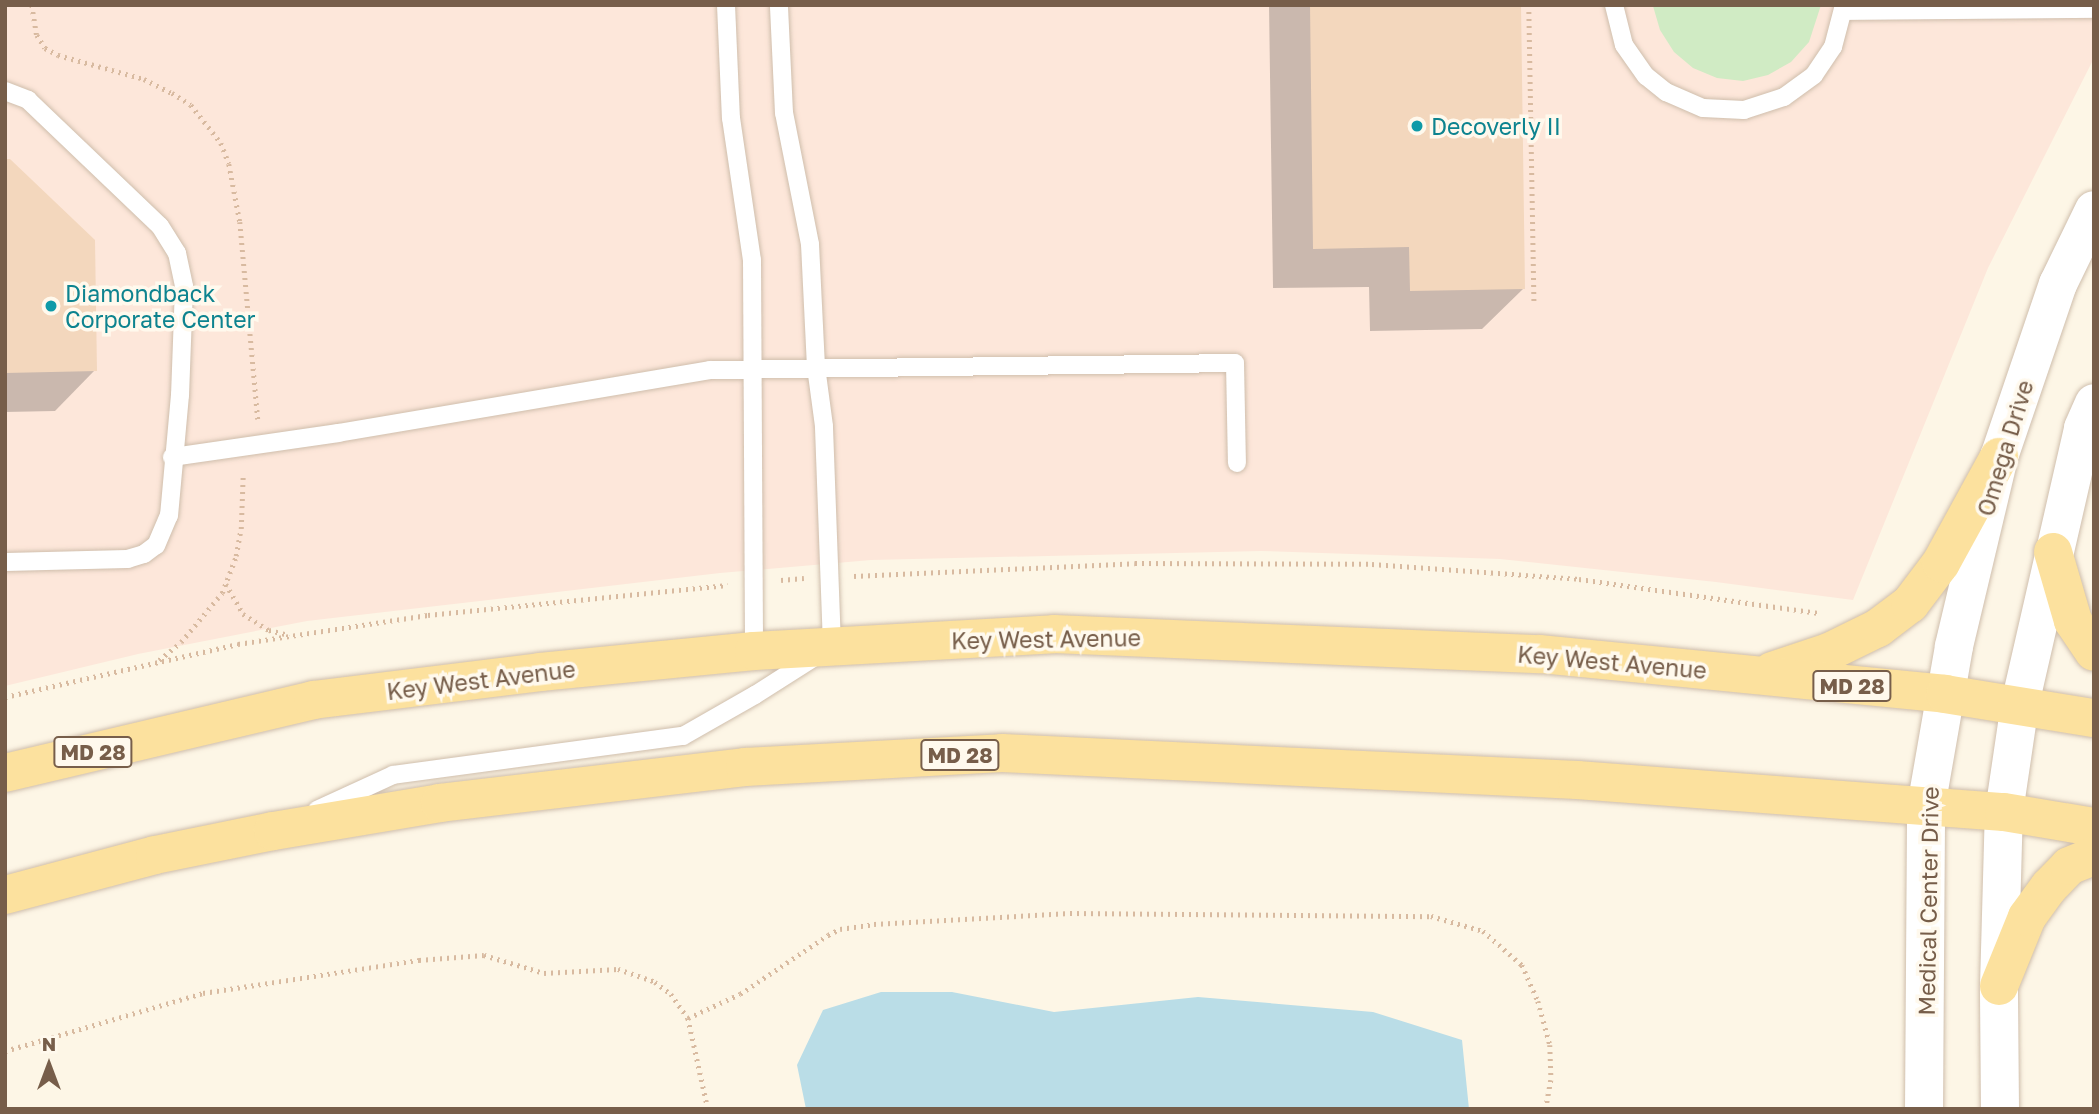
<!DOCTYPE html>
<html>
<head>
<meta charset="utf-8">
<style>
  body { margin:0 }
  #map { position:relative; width:2099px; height:1114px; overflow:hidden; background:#fdf6e6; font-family:"Golos Text",sans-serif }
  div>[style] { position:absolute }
  .commercial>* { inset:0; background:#fde7da }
  .green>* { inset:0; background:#d0ebc4 }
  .water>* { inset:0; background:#badde7 }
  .shadow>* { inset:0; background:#0003 }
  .building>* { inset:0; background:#f3d7bd }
  .path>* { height:4.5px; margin-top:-2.25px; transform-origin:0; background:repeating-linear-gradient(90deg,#d8baa0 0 2px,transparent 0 7px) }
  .roads { filter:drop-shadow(0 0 2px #cfbeac) drop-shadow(0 0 2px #cfbeac) }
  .lane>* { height:18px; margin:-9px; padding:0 9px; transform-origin:9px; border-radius:9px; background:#fff }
  .secondary>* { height:38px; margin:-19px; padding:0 19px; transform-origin:19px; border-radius:19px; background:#fff }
  .primary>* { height:38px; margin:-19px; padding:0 19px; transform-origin:19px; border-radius:19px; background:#fce19e }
  .dots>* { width:19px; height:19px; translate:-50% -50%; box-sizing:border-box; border:4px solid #fff9ed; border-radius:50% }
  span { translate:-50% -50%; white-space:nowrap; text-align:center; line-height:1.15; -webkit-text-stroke:7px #fff9ed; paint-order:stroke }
  .shield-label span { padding:2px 5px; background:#fff9ed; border:2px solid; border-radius:5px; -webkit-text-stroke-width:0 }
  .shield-label { font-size:21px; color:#775e4a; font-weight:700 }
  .culture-label { font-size:23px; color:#0d838f }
  .left { translate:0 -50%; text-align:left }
  .street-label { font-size:23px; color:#775e4a }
  .frame { position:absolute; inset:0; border:7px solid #775e4a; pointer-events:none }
  .north { position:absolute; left:14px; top:1030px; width:70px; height:70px; -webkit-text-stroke:5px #fff9ed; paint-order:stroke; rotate:0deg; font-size:19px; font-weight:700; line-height:28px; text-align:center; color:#775e4a }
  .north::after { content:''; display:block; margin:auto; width:24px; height:32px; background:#775e4a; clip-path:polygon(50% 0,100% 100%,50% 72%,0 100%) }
</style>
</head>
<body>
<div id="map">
  <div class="commercial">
    <div style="clip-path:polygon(5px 5px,2094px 5px,2094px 58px,1988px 268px,1853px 600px,1716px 582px,1500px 559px,1261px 551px,871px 560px,720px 573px,307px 621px,138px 654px,5px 686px)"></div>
  </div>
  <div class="green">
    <div style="clip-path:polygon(1821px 5px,1809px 42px,1791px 62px,1768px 75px,1743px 81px,1717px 78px,1693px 68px,1674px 52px,1660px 30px,1653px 6px)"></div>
  </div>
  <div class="water">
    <div style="clip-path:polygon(881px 992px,952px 992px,1054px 1012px,1198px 997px,1373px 1012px,1462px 1040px,1469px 1109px,806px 1109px,797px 1065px,823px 1010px)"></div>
  </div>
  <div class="shadow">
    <div style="clip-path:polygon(1269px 5px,1520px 5px,1523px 289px,1482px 329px,1370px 331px,1369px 287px,1273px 288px)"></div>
    <div style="clip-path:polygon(5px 161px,95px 370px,55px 411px,5px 412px)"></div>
  </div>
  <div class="building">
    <div style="clip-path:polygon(1310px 5px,1521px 5px,1525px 289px,1410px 291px,1409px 247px,1313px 249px)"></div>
    <div style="clip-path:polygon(5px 159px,10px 159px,95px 240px,97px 371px,5px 373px)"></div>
  </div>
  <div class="path">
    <div style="left:32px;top:5px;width:30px;rotate:81deg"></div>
    <div style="left:37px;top:35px;width:15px;rotate:58deg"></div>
    <div style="left:45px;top:48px;width:15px;rotate:28deg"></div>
    <div style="left:58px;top:55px;width:89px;rotate:15.6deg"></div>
    <div style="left:144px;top:79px;width:31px;rotate:27deg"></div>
    <div style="left:172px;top:93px;width:22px;rotate:32deg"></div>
    <div style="left:191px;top:105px;width:48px;rotate:51.7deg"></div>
    <div style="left:221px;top:143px;width:22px;rotate:69deg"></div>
    <div style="left:229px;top:164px;width:59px;rotate:79.3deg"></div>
    <div style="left:240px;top:222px;width:198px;rotate:84.8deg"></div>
    <div style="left:1529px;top:5px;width:298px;rotate:89deg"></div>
    <div style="left:854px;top:576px;width:281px;rotate:-2.6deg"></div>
    <div style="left:1135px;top:563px;width:237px;rotate:0.2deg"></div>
    <div style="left:1372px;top:564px;width:208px;rotate:4.1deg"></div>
    <div style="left:1579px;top:579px;width:242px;rotate:8.1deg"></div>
    <div style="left:781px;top:580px;width:23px;rotate:-5deg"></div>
    <div style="left:226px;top:584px;width:34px;rotate:60deg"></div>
    <div style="left:243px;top:614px;width:31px;rotate:32deg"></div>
    <div style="left:269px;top:630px;width:21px;rotate:14deg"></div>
    <div style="left:159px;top:660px;width:28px;rotate:-39deg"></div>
    <div style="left:181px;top:642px;width:64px;rotate:-50.1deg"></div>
    <div style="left:222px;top:593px;width:40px;rotate:-69deg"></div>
    <div style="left:236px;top:556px;width:27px;rotate:-80deg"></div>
    <div style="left:241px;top:529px;width:55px;rotate:-87.9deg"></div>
    <div style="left:5px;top:697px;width:239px;rotate:-12.8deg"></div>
    <div style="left:238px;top:644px;width:192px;rotate:-8.7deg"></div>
    <div style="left:428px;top:615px;width:301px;rotate:-5.7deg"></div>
    <div style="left:688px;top:1018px;width:57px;rotate:-24.8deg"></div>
    <div style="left:740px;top:994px;width:106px;rotate:-33.8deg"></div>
    <div style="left:828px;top:935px;width:13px;rotate:-27deg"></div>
    <div style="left:840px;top:929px;width:34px;rotate:-8deg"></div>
    <div style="left:874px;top:924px;width:196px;rotate:-3.2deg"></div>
    <div style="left:1070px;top:913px;width:361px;rotate:0.5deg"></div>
    <div style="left:1431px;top:916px;width:54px;rotate:16.1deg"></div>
    <div style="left:1483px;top:931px;width:52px;rotate:41.1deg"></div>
    <div style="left:1522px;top:965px;width:39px;rotate:66deg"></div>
    <div style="left:1538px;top:1001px;width:46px;rotate:74.7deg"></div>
    <div style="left:1550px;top:1045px;width:35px;rotate:88deg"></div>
    <div style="left:1551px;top:1080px;width:29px;rotate:100deg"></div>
    <div style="left:5px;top:1051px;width:206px;rotate:-16.3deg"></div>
    <div style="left:203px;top:993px;width:219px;rotate:-8.7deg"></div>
    <div style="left:419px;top:960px;width:65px;rotate:-4.4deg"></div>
    <div style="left:484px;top:955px;width:63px;rotate:16.7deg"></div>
    <div style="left:544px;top:973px;width:74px;rotate:-3.1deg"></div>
    <div style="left:618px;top:969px;width:39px;rotate:19deg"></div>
    <div style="left:655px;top:982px;width:20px;rotate:37deg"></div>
    <div style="left:671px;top:994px;width:29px;rotate:55deg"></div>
    <div style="left:688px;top:1018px;width:93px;rotate:77.6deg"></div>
  </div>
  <div class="roads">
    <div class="lane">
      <div style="left:726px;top:5px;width:113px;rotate:87.5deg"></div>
      <div style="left:731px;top:118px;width:144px;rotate:81.6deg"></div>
      <div style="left:752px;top:260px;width:391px;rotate:89.7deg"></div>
      <div style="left:1614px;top:5px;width:41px;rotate:76deg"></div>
      <div style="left:1624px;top:45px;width:38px;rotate:55deg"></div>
      <div style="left:1646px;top:76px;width:26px;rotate:39deg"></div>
      <div style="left:1666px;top:92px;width:40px;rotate:23.4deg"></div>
      <div style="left:1703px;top:108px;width:41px;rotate:2.8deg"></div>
      <div style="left:1744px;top:110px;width:42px;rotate:-18deg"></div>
      <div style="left:1784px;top:97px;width:37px;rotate:-36deg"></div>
      <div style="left:1814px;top:75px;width:34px;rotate:-56deg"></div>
      <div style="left:1833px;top:47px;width:43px;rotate:-75.3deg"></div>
      <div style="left:1844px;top:11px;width:250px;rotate:-0.5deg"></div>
      <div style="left:5px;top:91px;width:25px;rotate:21deg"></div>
      <div style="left:28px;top:100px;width:182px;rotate:43.7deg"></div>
      <div style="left:160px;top:226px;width:32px;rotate:58deg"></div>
      <div style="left:177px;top:253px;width:35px;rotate:78deg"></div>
      <div style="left:184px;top:287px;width:108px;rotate:92.1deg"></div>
      <div style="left:180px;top:395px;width:121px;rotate:95.2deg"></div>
      <div style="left:169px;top:515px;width:33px;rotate:113deg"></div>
      <div style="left:156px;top:545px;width:15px;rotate:143deg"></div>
      <div style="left:144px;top:554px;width:17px;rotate:163deg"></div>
      <div style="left:128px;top:559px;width:123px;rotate:178.6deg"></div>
      <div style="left:172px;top:457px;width:168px;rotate:-8.2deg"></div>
      <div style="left:338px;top:433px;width:377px;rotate:-9.6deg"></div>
      <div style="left:710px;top:370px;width:525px;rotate:-0.76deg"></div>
      <div style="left:1235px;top:363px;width:100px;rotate:88.9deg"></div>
      <div style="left:317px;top:810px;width:84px;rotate:-24.7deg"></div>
      <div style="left:393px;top:775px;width:293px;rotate:-7.7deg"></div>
      <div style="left:683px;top:736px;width:83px;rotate:-29.7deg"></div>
      <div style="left:755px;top:695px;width:91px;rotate:-32.5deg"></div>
      <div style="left:832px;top:646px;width:220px;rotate:-92.1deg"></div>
      <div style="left:824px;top:426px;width:60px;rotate:-97.7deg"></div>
      <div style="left:816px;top:367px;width:123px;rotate:-92.8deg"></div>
      <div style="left:810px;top:244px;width:134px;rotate:-101.2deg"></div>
      <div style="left:784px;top:113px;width:108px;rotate:-92.7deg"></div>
    </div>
    <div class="secondary">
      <div style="left:1924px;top:1109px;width:302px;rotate:-89.6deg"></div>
      <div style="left:1926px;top:807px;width:163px;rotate:-80.1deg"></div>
      <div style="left:1954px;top:646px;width:194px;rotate:-76.6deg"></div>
      <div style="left:1999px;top:457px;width:183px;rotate:-71.2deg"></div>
      <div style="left:2058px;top:284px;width:82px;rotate:-64.1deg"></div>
      <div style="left:2000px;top:1109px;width:123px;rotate:-90.5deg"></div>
      <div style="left:1999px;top:986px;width:174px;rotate:-88.4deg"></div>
      <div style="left:2004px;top:812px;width:109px;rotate:-81.6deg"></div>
      <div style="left:2020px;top:704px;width:283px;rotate:-77.1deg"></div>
      <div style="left:2083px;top:428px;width:27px;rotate:-66deg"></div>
    </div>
    <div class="primary">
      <div style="left:2053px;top:552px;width:72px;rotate:73.8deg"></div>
      <div style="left:2073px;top:621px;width:37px;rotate:56deg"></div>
      <div style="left:1772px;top:671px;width:60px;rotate:-18.4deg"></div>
      <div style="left:1829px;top:652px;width:55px;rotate:-26.1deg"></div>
      <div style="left:1878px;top:628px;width:40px;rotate:-37deg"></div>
      <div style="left:1910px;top:604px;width:51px;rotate:-52.9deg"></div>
      <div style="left:1941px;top:563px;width:121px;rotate:-61.3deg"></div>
      <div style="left:5px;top:773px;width:317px;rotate:-13.3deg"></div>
      <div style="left:313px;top:700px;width:229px;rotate:-7deg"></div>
      <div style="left:540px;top:672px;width:215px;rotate:-5.6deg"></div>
      <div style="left:754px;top:651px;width:300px;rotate:-3.2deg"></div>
      <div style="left:1054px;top:634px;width:486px;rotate:2.4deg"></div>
      <div style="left:1540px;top:654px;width:407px;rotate:5.6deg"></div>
      <div style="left:1945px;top:694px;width:151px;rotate:9.2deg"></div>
      <div style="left:5px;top:895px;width:155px;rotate:-14.9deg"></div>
      <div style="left:155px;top:855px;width:120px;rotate:-11.5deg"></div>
      <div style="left:273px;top:831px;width:169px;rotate:-9.5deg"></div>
      <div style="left:440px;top:803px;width:307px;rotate:-6.7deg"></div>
      <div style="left:745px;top:767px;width:257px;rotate:-3.1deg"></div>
      <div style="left:1002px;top:753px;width:576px;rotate:2.69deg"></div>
      <div style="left:1577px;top:780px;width:428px;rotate:4.3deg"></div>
      <div style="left:2004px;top:812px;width:91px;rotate:9.5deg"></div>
      <div style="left:1999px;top:986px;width:74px;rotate:-67.9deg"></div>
      <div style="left:2027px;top:917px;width:37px;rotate:-54deg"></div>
      <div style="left:2049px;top:887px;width:29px;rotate:-46deg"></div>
      <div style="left:2069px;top:866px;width:27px;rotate:-22deg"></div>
    </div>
  </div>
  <div class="dots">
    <div style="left:1417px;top:126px;background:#0f9aa8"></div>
    <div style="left:51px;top:306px;background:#0f9aa8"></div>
  </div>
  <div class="shield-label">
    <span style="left:1852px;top:686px">MD 28</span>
    <span style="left:93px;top:752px">MD 28</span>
    <span style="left:960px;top:755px">MD 28</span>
  </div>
  <div class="culture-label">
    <span class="left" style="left:1431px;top:126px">Decoverly II</span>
    <span class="left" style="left:65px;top:306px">Diamondback<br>Corporate Center</span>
  </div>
  <div class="street-label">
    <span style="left:2005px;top:448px;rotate:-73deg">Omega Drive</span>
    <span style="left:1046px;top:639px;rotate:-1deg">Key West Avenue</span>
    <span style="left:1612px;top:662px;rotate:5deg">Key West Avenue</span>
    <span style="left:481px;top:680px;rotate:-7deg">Key West Avenue</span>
    <span style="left:1928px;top:901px;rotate:-89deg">Medical Center Drive</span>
  </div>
  <div class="frame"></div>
  <div class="north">N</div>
</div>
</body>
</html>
